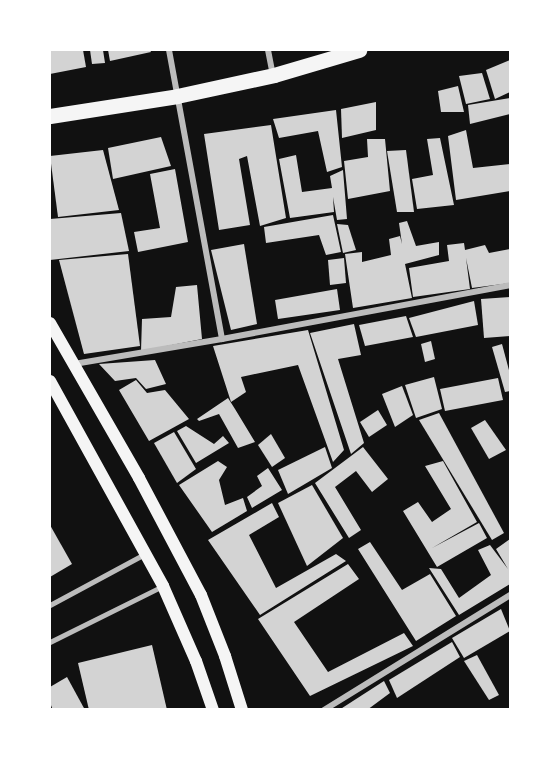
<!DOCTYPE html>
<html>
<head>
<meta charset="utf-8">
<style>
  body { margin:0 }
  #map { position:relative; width:560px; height:759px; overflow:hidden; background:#111; font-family:"PT Sans Narrow",sans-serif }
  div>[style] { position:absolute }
  .building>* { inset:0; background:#d3d3d3 }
  .service>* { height:4.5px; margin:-2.25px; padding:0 2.25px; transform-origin:2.25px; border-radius:2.25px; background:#bcbcbc }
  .minor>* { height:6px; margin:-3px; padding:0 3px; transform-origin:3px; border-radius:3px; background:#bcbcbc }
  .secondary>* { height:12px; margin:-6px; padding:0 6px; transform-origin:6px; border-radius:6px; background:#f5f5f5 }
  .primary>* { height:15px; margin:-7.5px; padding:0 7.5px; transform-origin:7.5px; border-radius:7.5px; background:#f5f5f5 }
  span { translate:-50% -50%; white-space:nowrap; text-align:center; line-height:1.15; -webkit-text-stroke:6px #fff; paint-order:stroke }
  .frame { position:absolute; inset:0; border:51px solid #fff; pointer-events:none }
</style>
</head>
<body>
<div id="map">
  <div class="building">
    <div style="clip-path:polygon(50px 50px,83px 50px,86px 67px,50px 74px)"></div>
    <div style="clip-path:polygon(90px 50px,103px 50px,105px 63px,92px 64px)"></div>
    <div style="clip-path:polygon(108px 50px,150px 50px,151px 52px,110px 61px)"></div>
    <div style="clip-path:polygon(510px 60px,510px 92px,495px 99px,486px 70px)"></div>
    <div style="clip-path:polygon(482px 73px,490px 99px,466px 104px,459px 76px)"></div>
    <div style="clip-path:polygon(458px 86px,464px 112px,441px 112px,438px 91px)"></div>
    <div style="clip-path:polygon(510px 98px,510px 114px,470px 124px,468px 105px)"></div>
    <div style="clip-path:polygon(376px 102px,376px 130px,342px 138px,341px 109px)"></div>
    <div style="clip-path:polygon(336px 110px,342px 167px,327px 172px,318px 131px,279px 138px,273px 119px)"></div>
    <div style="clip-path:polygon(271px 125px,286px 218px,260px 226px,247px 156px,239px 159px,250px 225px,219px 230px,204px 134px)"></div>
    <div style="clip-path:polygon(466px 130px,473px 168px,510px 164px,510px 191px,456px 200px,448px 136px)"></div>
    <div style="clip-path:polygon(161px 137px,171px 166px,113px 179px,108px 148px)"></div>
    <div style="clip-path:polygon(440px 138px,454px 205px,417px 209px,412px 179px,433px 175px,427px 139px)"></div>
    <div style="clip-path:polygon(367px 139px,385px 139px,390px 191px,348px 199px,344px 161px,368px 157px)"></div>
    <div style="clip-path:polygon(103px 150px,119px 210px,58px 217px,50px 156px)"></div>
    <div style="clip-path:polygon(406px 150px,414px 212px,397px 212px,387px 151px)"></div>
    <div style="clip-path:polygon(296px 155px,302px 192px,332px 188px,330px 176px,343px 170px,347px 219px,337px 220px,333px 197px,334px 212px,290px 218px,279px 159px)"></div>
    <div style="clip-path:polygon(175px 169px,188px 242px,138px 252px,134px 232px,160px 228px,150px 174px)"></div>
    <div style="clip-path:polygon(121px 213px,129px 251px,50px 260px,50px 219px)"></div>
    <div style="clip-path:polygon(333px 215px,341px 252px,326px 255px,319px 235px,266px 243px,264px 227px)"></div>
    <div style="clip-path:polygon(407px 221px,416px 246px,439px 242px,439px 255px,405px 264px,412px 298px,353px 308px,345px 254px,362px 252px,362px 262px,391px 255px,389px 239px,400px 236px,402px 244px,399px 223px)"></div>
    <div style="clip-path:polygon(337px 224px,348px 225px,356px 250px,343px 253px)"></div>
    <div style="clip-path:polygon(464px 243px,465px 250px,485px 245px,489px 253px,510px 249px,510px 283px,472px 288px,466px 258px,470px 289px,413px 297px,409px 268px,449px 261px,447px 245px)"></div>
    <div style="clip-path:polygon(244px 244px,257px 324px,231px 330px,211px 250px)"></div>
    <div style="clip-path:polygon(128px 254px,140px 346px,84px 354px,59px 260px)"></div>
    <div style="clip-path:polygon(344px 258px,346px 283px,330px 285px,328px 260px)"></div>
    <div style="clip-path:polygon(197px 285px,202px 339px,141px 351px,142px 319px,171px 317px,176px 287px)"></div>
    <div style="clip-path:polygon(337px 289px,340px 310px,278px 319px,275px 300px)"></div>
    <div style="clip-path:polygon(510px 297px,510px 336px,484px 338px,481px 299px)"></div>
    <div style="clip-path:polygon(474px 301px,478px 325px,416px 337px,409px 318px)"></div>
    <div style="clip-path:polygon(406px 316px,413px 337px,365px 346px,359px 325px)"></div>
    <div style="clip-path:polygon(354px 324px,361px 355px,338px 359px,364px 443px,351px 454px,310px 333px)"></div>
    <div style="clip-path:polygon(308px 330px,344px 450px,333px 462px,298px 365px,241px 377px,246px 392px,231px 402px,213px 346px)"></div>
    <div style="clip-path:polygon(431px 341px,435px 359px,425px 362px,421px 344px)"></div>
    <div style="clip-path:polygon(502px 344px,510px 374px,510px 391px,505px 392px,492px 347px)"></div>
    <div style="clip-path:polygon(155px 360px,166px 384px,146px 389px,136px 378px,115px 381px,99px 364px)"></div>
    <div style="clip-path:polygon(434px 377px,442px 409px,416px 418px,405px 385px)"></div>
    <div style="clip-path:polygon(498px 378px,503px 400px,445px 411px,440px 389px)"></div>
    <div style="clip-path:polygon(136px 380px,147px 393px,165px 390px,189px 419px,149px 441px,119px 390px)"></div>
    <div style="clip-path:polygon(402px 386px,413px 415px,395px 427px,382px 394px)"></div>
    <div style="clip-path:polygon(228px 398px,235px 409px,255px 442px,238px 448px,219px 414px,199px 421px,197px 419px)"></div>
    <div style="clip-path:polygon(378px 410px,387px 425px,369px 437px,360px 422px)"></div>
    <div style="clip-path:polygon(439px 413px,504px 533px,492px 540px,419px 420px)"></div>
    <div style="clip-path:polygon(485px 420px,506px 450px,489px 459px,471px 428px)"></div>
    <div style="clip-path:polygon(186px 426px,214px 444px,223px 436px,229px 443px,196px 463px,177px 431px)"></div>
    <div style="clip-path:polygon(174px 432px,196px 469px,177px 483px,154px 443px)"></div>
    <div style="clip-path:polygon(271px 434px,285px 458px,272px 467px,258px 445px)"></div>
    <div style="clip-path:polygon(325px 447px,332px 468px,288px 494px,278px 470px)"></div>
    <div style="clip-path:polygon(363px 447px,388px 479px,372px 492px,356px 471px,335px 487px,361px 530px,349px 538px,315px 483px)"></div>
    <div style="clip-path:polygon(218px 461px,227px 467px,219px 480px,225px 505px,243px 498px,247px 511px,212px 532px,179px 485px)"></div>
    <div style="clip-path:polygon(443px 461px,477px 522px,432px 548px,479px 523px,487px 538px,437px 567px,403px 511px,418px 502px,432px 522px,451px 509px,425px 466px)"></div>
    <div style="clip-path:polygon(268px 468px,282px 490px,252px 508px,247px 497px,262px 486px,257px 476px)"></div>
    <div style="clip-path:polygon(312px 485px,343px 538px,307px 566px,278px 503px)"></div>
    <div style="clip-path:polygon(272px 503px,279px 517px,249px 535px,276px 588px,336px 554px,346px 561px,260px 615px,208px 540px)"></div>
    <div style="clip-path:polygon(50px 525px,72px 564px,50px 577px)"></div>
    <div style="clip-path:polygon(510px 539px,510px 584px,459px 615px,429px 568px,441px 569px,459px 598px,491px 575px,478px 550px,490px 545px,508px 569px,496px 549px)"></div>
    <div style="clip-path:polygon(370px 542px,402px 590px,430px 574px,456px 616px,416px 641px,358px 549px)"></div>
    <div style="clip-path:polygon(348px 564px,359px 579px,294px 622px,328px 672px,404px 633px,413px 646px,310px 696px,258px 619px)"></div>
    <div style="clip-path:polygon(501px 609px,510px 631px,464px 658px,452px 638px)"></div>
    <div style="clip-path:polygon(452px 642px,460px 657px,397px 698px,389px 680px)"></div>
    <div style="clip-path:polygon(152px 645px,167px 710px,89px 710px,78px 663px)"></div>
    <div style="clip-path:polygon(477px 655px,499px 695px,489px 700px,464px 661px)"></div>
    <div style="clip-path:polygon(67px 677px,85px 710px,53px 710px,50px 703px,50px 687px)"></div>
    <div style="clip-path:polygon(384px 681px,390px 693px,367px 710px,339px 710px)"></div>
  </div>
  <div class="service">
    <div style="left:50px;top:605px;width:106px;rotate:-28.3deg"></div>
    <div style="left:50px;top:642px;width:124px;rotate:-26.4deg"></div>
  </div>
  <div class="minor">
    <div style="left:169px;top:50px;width:294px;rotate:79.6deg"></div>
    <div style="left:268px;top:50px;width:25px;rotate:79deg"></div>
    <div style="left:74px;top:364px;width:150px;rotate:-9.6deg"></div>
    <div style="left:222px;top:339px;width:293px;rotate:-10.6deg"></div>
    <div style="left:324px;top:710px;width:219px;rotate:-31.7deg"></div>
  </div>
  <div class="secondary">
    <div style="left:50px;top:323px;width:179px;rotate:60.1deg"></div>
    <div style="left:139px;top:478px;width:132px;rotate:62.1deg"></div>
    <div style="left:201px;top:595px;width:66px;rotate:68.5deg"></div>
    <div style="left:225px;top:656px;width:57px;rotate:72.5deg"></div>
    <div style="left:50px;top:381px;width:234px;rotate:61.1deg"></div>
    <div style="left:163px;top:586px;width:82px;rotate:66.3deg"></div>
    <div style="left:196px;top:661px;width:52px;rotate:70.9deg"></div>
  </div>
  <div class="primary">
    <div style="left:50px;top:116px;width:129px;rotate:-8.9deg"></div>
    <div style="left:177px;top:96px;width:99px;rotate:-12.2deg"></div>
    <div style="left:274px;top:75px;width:89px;rotate:-16.4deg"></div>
  </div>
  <div class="frame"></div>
</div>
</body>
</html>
